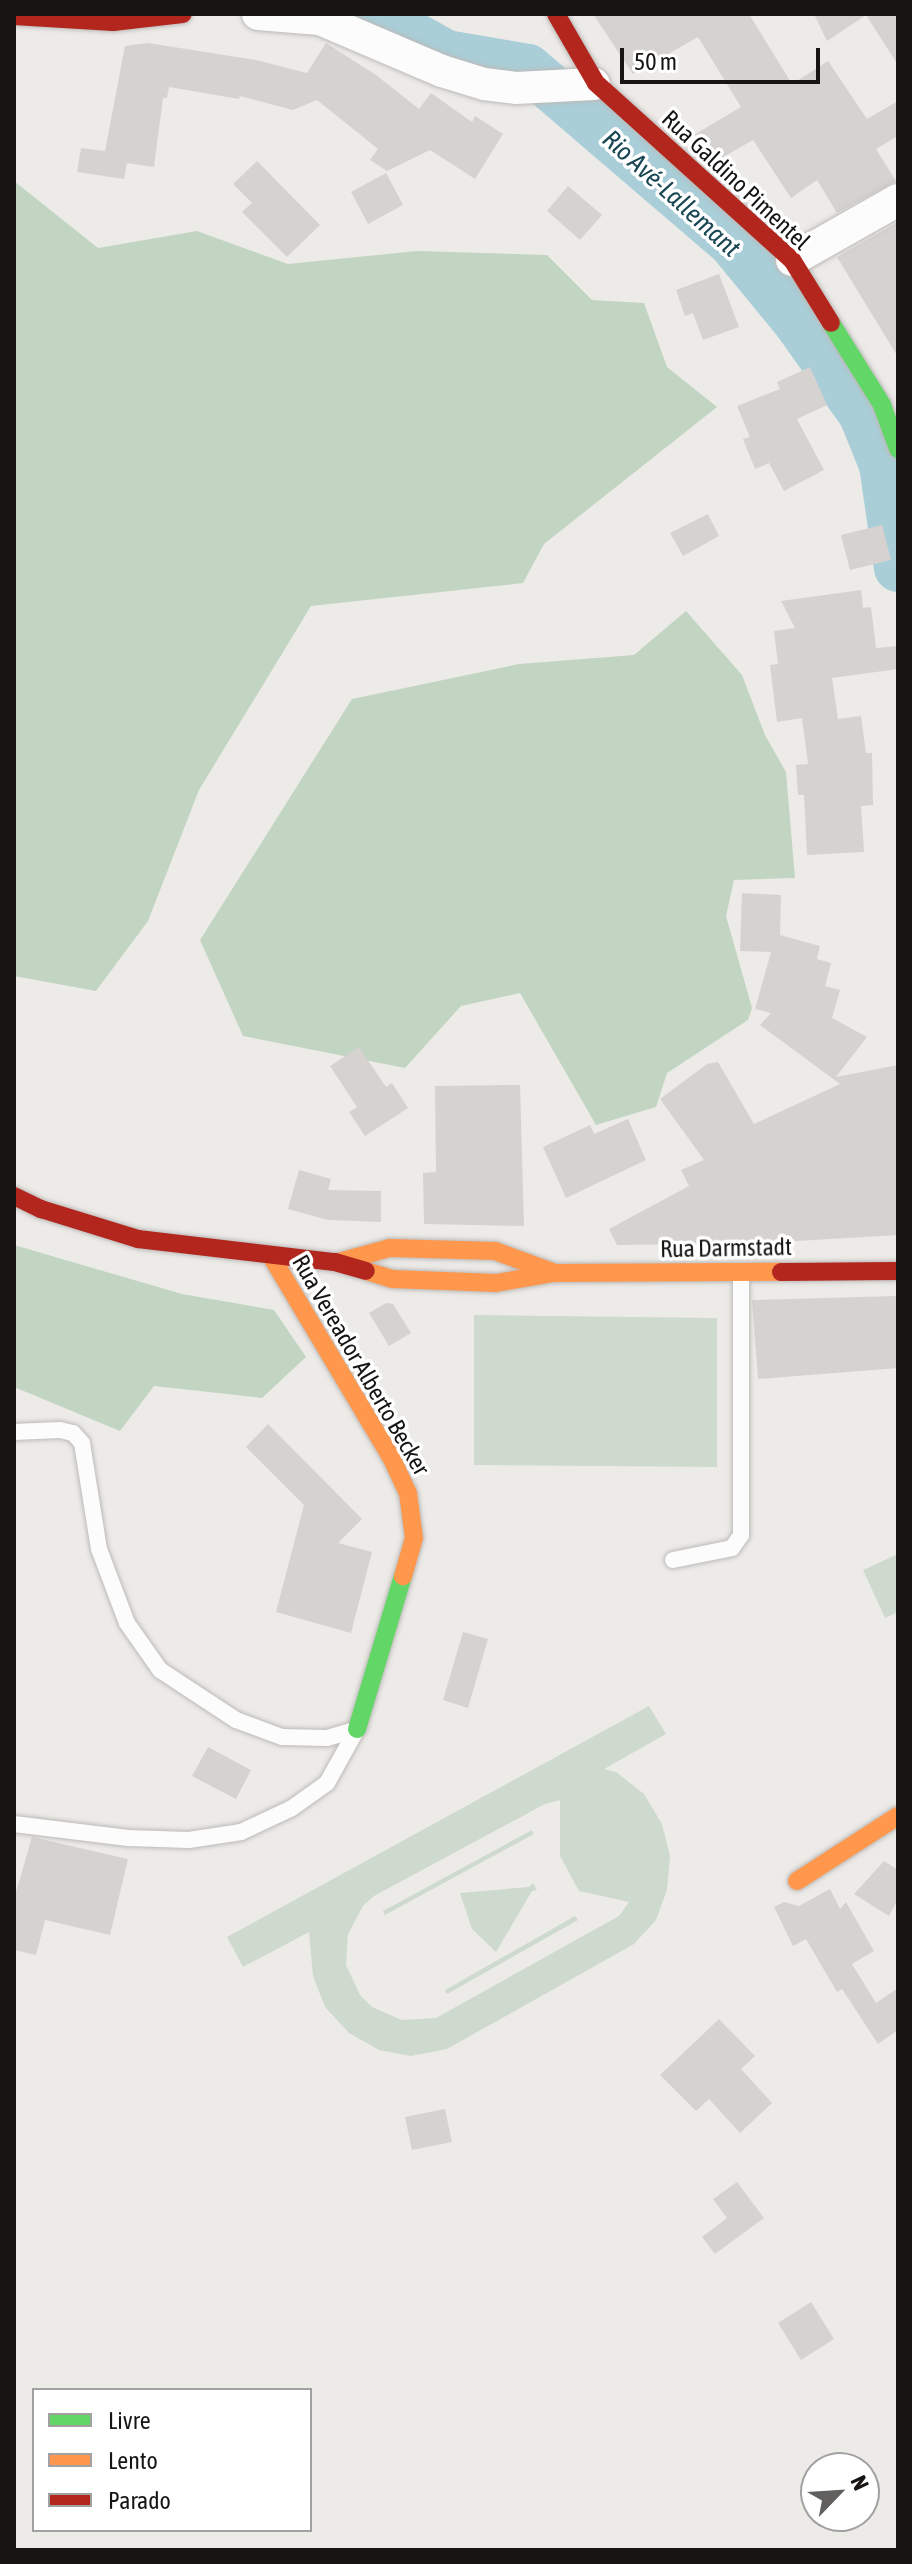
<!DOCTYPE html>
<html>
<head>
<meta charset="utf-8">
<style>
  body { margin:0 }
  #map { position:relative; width:912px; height:2564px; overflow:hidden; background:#edebe8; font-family:"Asap Condensed",sans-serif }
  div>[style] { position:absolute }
  .green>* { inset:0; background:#cedacd }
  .forest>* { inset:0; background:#c2d5c2 }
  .river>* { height:48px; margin:-24px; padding:0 24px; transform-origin:24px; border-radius:24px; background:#a9ced8 }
  .building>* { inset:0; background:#d5d2d0 }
  .roads { filter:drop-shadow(0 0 2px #bcbab8) drop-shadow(0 0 2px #bcbab8) }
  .lane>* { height:16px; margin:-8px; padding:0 8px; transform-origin:8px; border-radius:8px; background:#fcfcfc }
  .street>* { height:32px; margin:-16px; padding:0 16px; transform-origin:16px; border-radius:16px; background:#fcfcfc }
  .fast>* { height:18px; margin:-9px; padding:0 9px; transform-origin:9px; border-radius:9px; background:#63d668 }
  .slow>* { height:18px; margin:-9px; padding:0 9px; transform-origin:9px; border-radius:9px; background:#ff974d }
  .jam>* { height:18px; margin:-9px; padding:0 9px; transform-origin:9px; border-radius:9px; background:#b3261e }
  span { translate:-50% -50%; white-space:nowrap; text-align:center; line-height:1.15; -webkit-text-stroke:7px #fff; paint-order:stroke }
  .street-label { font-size:24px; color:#161513 }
  .water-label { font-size:26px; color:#184753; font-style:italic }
  .frame { position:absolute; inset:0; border:16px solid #161513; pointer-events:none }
  .legend { position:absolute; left:32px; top:2388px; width:280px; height:144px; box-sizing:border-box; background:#fff; border:2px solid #a2a1a1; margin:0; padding:10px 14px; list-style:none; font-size:24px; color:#161513 }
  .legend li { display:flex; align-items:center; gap:16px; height:40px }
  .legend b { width:40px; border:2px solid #a2a1a1 }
  .north { position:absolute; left:800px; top:2452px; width:80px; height:80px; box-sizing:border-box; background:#fff; border:2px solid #a2a1a1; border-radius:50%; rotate:65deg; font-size:22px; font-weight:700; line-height:32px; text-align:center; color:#161513 }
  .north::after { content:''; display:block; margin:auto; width:28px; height:36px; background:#61605e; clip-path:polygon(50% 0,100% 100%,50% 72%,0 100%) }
  .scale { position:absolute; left:620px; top:48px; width:200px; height:36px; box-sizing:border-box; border:4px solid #161513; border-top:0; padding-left:10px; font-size:24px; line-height:28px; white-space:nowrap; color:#161513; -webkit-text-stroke:6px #fff; paint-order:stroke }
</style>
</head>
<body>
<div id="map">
  <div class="green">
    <div style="clip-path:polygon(474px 1315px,717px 1318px,717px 1467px,474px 1465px)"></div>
    <div style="clip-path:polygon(898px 1554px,898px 1612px,885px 1618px,863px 1570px)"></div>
    <div style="clip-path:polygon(evenodd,649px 1706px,666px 1734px,604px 1769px,616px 1772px,644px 1794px,662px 1824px,670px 1856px,667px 1890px,656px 1920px,634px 1944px,447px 2049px,411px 2056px,379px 2050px,349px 2033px,325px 2007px,313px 1976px,309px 1932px,243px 1967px,227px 1937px,649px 1706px,560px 1800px,560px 1856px,579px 1891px,629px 1902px,619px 1916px,436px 2018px,402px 2020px,372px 2007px,360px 1995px,346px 1965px,348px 1934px,363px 1906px,374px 1896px,545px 1804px,560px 1800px)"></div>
    <div style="clip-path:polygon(532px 1830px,534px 1834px,385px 1915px,383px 1911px)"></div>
    <div style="clip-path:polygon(533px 1883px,537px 1890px,532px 1891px,496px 1952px,472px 1929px,460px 1893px,529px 1887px)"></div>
    <div style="clip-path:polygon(575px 1916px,578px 1920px,447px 1994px,445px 1990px)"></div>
  </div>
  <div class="forest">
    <div style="clip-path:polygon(14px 181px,98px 248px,197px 231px,288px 264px,417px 251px,547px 255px,592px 300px,644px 303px,667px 367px,717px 407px,544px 544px,523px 583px,311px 606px,199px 790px,148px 921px,96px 991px,14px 976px)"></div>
    <div style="clip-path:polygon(686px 611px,742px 675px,765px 735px,786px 772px,795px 878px,734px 880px,726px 916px,752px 1008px,748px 1020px,667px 1073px,656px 1107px,596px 1125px,520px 993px,461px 1006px,405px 1068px,243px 1036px,200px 940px,352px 699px,519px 664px,634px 655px)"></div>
    <div style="clip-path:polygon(14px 1245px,182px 1294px,274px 1310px,306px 1357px,262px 1398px,154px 1386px,120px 1431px,14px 1387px)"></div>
  </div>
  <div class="river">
    <div style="left:375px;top:14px;width:81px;rotate:29.4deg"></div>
    <div style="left:446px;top:54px;width:83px;rotate:9.7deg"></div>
    <div style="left:528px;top:68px;width:269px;rotate:40.6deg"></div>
    <div style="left:732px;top:243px;width:102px;rotate:50.6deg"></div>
    <div style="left:797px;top:322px;width:114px;rotate:54.6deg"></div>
    <div style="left:863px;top:415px;width:54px;rotate:68.2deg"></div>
    <div style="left:883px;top:465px;width:104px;rotate:81.7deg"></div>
  </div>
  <div class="building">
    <div style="clip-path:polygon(593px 14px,749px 14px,792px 84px,828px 61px,867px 119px,898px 101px,898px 136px,876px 149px,896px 181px,837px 213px,817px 180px,791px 198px,753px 140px,718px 160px,692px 136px,741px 107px,698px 37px,633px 74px)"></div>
    <div style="clip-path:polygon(814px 14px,898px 14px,898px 65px,866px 15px,827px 41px)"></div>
    <div style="clip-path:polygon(148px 43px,256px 60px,307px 73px,326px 43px,376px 75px,419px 109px,431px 93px,472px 122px,475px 116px,503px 134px,475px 179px,430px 150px,387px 171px,370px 160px,378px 149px,317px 100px,293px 110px,240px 96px,239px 99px,169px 87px,167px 98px,163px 98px,154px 167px,127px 163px,124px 179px,77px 172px,81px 148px,105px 151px,125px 46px)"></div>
    <div style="clip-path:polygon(257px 161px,320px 225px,287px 257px,242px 212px,252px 203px,233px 184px)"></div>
    <div style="clip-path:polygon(386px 173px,403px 205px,368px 224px,351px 192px)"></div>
    <div style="clip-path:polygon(568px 186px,602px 215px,580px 240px,547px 211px)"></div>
    <div style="clip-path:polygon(898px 222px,898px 357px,837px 257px)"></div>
    <div style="clip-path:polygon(719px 274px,739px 327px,703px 340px,693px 313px,685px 316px,676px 290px)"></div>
    <div style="clip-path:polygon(810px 367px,827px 405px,797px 419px,824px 470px,784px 491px,769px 463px,755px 469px,743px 439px,750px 437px,737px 406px,780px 389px,777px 382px)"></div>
    <div style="clip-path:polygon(708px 514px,719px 536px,683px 556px,670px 533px)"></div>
    <div style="clip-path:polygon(882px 525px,891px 560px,850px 570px,841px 535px)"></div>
    <div style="clip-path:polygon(861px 590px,863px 608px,871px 607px,876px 648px,898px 646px,898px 669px,832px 678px,838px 719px,861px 716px,866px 753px,872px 753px,873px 805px,861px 806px,864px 852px,807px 855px,804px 795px,798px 795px,796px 765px,808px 764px,802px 718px,777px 722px,770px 665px,778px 664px,774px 631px,795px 628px,781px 601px)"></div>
    <div style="clip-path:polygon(742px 893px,781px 895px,780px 935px,820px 946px,817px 959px,831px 963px,825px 986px,840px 990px,832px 1018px,867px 1037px,836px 1077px,898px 1065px,898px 1235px,763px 1243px,617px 1245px,609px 1229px,689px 1186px,681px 1170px,704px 1160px,660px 1099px,707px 1064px,718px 1062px,754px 1124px,840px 1084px,760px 1025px,771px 1013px,755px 1009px,771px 952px,740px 951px)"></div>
    <div style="clip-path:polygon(359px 1047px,386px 1087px,392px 1083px,408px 1108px,365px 1136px,349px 1112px,357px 1107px,330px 1066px)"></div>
    <div style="clip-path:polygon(520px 1085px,524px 1226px,424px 1224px,423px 1173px,436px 1172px,435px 1086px)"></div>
    <div style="clip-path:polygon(628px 1119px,646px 1160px,566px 1198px,543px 1147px,590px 1125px,594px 1134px)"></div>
    <div style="clip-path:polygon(299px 1170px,331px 1179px,328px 1190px,381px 1191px,381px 1222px,328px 1220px,288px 1209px)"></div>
    <div style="clip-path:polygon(896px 1296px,898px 1368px,758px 1379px,752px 1300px)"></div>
    <div style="clip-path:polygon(386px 1303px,393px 1304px,411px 1333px,389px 1346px,369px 1313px)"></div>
    <div style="clip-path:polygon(268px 1424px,362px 1519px,338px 1543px,372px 1552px,351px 1633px,276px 1612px,304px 1505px,246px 1447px)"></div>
    <div style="clip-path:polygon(463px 1632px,488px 1639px,468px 1708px,443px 1700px)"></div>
    <div style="clip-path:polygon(208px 1747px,251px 1770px,236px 1799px,192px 1776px)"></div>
    <div style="clip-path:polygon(32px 1837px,128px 1859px,110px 1935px,45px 1920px,36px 1955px,14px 1950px,14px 1899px)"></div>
    <div style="clip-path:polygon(884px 1861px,898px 1870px,898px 1899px,889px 1916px,854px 1894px)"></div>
    <div style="clip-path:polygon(830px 1889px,840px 1909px,846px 1902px,874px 1951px,852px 1964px,876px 2003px,898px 1988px,898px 2030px,878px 2044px,842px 1989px,837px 1992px,806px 1939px,793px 1946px,774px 1907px,784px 1902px,799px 1906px)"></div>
    <div style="clip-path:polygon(719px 2019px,755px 2056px,741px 2069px,772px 2103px,740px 2133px,709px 2099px,696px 2111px,660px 2075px)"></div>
    <div style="clip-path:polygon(445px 2109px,452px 2142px,412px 2150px,405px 2117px)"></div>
    <div style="clip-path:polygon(737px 2182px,764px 2218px,715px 2254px,702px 2237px,727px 2218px,713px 2199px)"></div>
    <div style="clip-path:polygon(811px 2302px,834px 2339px,801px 2360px,778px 2323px)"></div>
  </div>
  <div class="roads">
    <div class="lane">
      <div style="left:14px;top:1432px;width:46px;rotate:-2.5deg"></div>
      <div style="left:60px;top:1430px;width:13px;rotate:13deg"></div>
      <div style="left:73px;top:1433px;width:13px;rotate:48deg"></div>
      <div style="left:82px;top:1443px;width:107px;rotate:80.9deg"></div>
      <div style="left:99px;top:1549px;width:79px;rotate:69.3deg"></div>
      <div style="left:127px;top:1623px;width:57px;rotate:54.9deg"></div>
      <div style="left:160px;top:1670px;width:91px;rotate:33.3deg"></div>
      <div style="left:236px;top:1720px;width:49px;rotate:20.3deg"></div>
      <div style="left:282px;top:1737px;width:45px;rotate:1.3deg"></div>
      <div style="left:327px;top:1738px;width:29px;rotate:-16deg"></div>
      <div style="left:673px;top:1560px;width:60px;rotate:-11.5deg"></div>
      <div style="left:732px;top:1548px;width:16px;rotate:-55deg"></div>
      <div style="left:741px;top:1535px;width:262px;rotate:-90deg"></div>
      <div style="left:14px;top:1824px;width:115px;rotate:7deg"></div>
      <div style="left:128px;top:1838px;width:61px;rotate:1.9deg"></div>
      <div style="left:189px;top:1840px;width:53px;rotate:-8.7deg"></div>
      <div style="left:241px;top:1832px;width:56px;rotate:-25.2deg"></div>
      <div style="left:292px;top:1808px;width:43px;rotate:-35.5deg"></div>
      <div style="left:327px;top:1783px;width:60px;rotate:-60.9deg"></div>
    </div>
    <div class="street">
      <div style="left:258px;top:14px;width:62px;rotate:4.6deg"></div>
      <div style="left:320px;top:19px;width:133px;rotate:23.1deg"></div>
      <div style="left:442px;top:71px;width:44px;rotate:17.2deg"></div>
      <div style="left:484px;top:84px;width:32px;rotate:7deg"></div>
      <div style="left:516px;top:88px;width:78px;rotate:-2.9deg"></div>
      <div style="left:792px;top:260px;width:122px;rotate:-29.5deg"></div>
    </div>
    <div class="fast">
      <div style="left:831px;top:323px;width:97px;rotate:58.1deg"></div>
      <div style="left:882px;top:405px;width:47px;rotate:70deg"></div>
      <div style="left:357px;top:1729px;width:160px;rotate:-73.3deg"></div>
    </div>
    <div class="slow">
      <div style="left:271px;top:1256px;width:234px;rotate:59.2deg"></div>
      <div style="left:391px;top:1457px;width:40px;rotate:65deg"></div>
      <div style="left:408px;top:1493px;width:45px;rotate:82.4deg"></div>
      <div style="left:414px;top:1538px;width:40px;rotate:106deg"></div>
      <div style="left:339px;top:1262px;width:53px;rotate:-15.4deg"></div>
      <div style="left:390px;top:1248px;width:105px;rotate:1.6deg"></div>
      <div style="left:495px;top:1251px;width:61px;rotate:20.2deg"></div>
      <div style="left:366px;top:1271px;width:27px;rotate:17deg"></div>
      <div style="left:392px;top:1279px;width:104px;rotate:2.2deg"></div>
      <div style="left:496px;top:1283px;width:59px;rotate:-9.8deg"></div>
      <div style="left:554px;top:1273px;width:227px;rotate:-0.3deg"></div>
      <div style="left:797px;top:1881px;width:120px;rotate:-32.8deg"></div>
    </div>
    <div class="jam">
      <div style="left:556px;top:14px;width:80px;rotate:59.9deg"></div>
      <div style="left:596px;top:83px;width:264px;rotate:42.1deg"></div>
      <div style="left:792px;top:260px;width:74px;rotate:58.2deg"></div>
      <div style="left:14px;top:16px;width:99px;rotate:3.5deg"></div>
      <div style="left:113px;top:22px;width:70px;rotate:-6.5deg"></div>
      <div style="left:14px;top:1196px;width:30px;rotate:26deg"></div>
      <div style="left:41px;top:1209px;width:102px;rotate:17.2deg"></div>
      <div style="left:138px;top:1239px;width:198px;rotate:6.7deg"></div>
      <div style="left:335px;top:1262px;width:32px;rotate:16deg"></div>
      <div style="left:781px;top:1272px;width:117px;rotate:-0.5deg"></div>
    </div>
  </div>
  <div class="street-label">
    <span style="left:736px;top:180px;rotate:43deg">Rua Galdino Pimentel</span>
    <span style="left:726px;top:1248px;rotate:-1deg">Rua Darmstadt</span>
    <span style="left:361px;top:1365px;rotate:60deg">Rua Vereador Alberto Becker</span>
  </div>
  <div class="water-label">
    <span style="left:671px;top:194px;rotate:42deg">Rio Avé‐Lallemant</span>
  </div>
  <div class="frame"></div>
  <ul class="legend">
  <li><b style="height:10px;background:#63d668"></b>Livre</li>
  <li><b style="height:10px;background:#ff974d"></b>Lento</li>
  <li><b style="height:10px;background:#b3261e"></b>Parado</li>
  </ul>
  <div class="north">N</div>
  <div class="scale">50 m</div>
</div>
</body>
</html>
